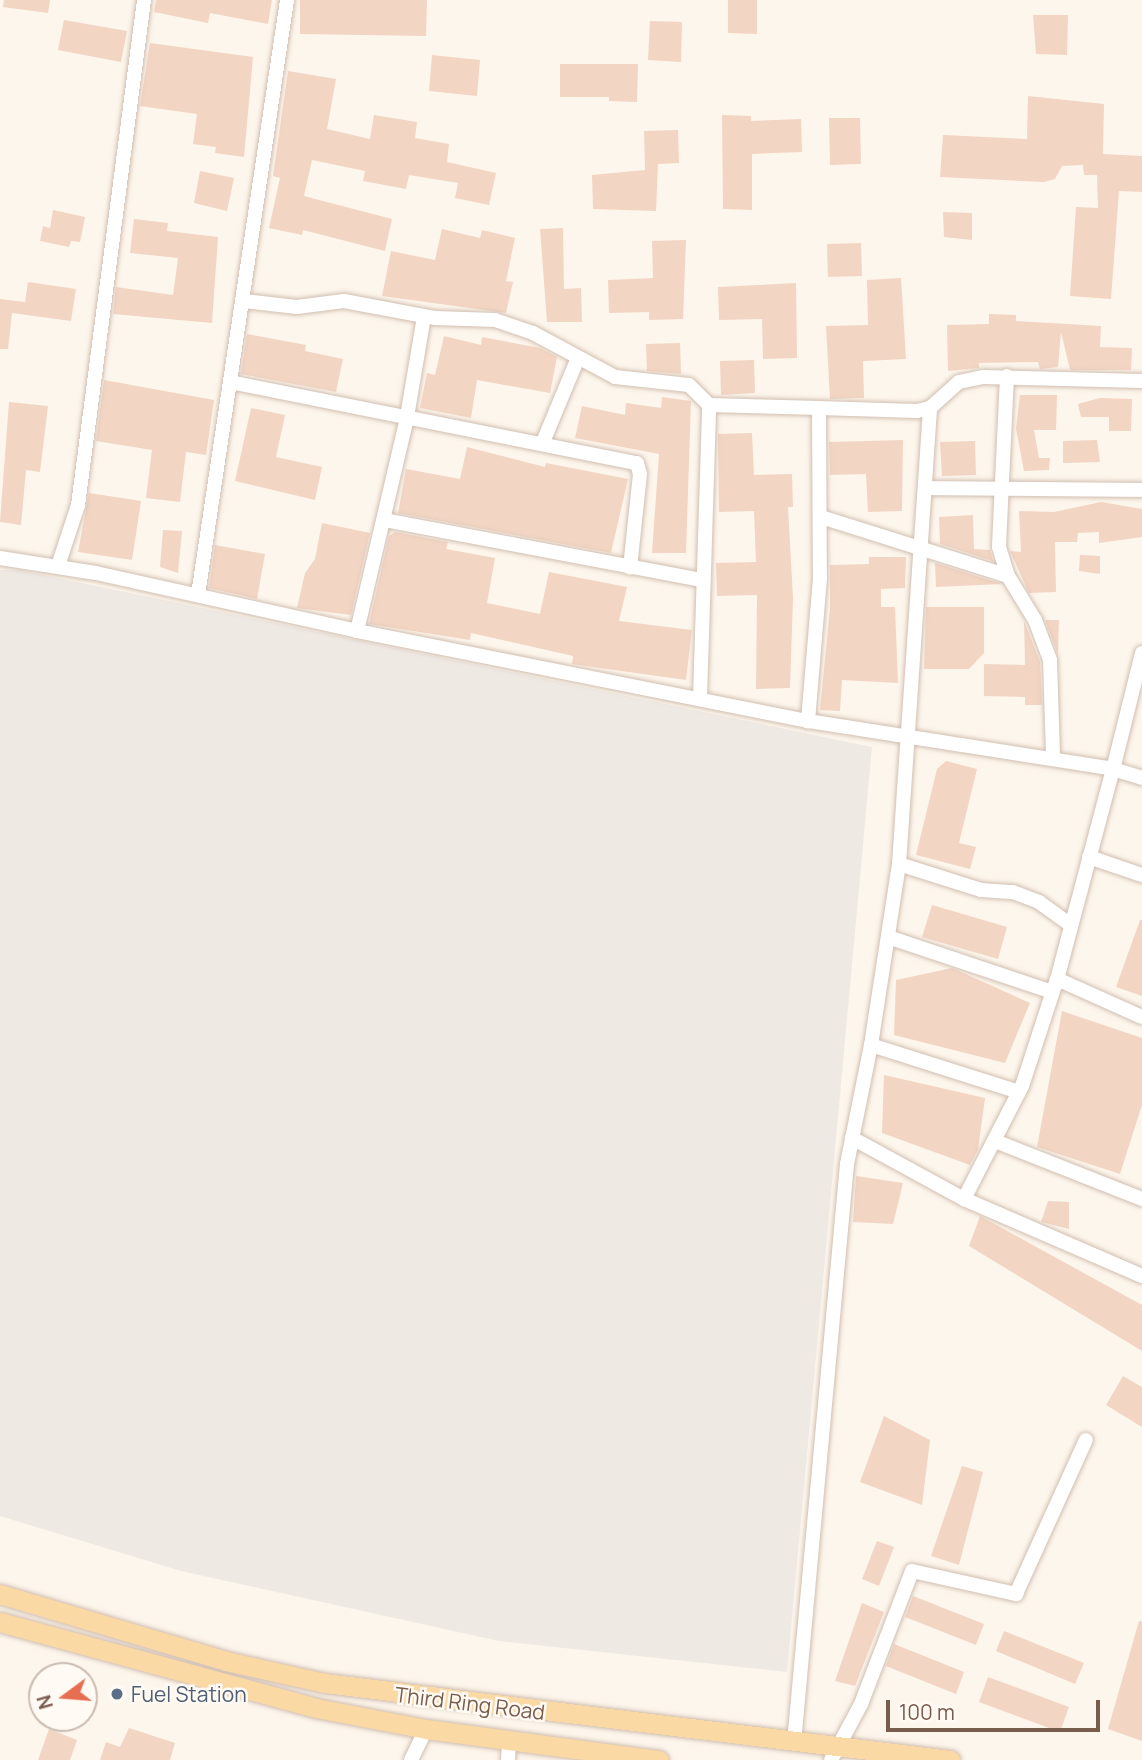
<!DOCTYPE html>
<html>
<head>
<meta charset="utf-8">
<style>
  body { margin:0 }
  #map { position:relative; width:1142px; height:1760px; overflow:hidden; background:#fdf6ec; font-family:Manrope,sans-serif }
  div>[style] { position:absolute }
  .industrial>* { inset:0; background:#efe9e4 }
  .building>* { inset:0; background:#f3d5c3 }
  .roads { filter:drop-shadow(0 0 2px #d1beb0) drop-shadow(0 0 2px #d1beb0) }
  .minor>* { height:14px; margin:-7px; padding:0 7px; transform-origin:7px; border-radius:7px; background:#fff }
  .major>* { height:19px; margin:-9.5px; padding:0 9.5px; transform-origin:9.5px; border-radius:9.5px; background:#fbd9a5 }
  .dots>* { width:19px; height:19px; translate:-50% -50%; box-sizing:border-box; border:4px solid #fffaf3; border-radius:50% }
  span { translate:-50% -50%; white-space:nowrap; text-align:center; line-height:1.15; -webkit-text-stroke:5px #fffaf3; paint-order:stroke }
  .service-label { font-size:21px; color:#4e5e75 }
  .left { translate:0 -50%; text-align:left }
  .street-label { font-size:21px; color:#7a5c4d }
  .north { position:absolute; left:28px; top:1662px; width:70px; height:70px; box-sizing:border-box; background:#fffaf3; border:2px solid #cabbb1; border-radius:50%; rotate:254deg; font-size:19px; font-weight:700; line-height:28px; text-align:center; color:#7a5c4d }
  .north::after { content:''; display:block; margin:auto; width:24px; height:32px; background:#e76f51; clip-path:polygon(50% 0,100% 100%,50% 72%,0 100%) }
  .scale { position:absolute; left:886px; top:1700px; width:214px; height:32px; box-sizing:border-box; border:4px solid #7a5c4d; border-top:0; padding-left:9px; font-size:21px; line-height:24px; white-space:nowrap; color:#7a5c4d; -webkit-text-stroke:5px #fffaf3; paint-order:stroke }
</style>
</head>
<body>
<div id="map">
  <div class="industrial">
    <div style="clip-path:polygon(0 570px,19px 570px,872px 747px,787px 1672px,499px 1641px,181px 1571px,0 1516px)"></div>
  </div>
  <div class="building">
    <div style="clip-path:polygon(4px 0,50px 0,48px 13px,3px 7px)"></div>
    <div style="clip-path:polygon(156px 0,272px 0,268px 24px,210px 13px,208px 23px,154px 12px)"></div>
    <div style="clip-path:polygon(300px 0,427px 0,426px 36px,300px 34px)"></div>
    <div style="clip-path:polygon(728px 0,757px 0,757px 34px,728px 33px)"></div>
    <div style="clip-path:polygon(1033px 15px,1068px 15px,1067px 55px,1036px 54px)"></div>
    <div style="clip-path:polygon(64px 20px,127px 31px,121px 62px,58px 50px)"></div>
    <div style="clip-path:polygon(650px 21px,682px 22px,681px 62px,648px 60px)"></div>
    <div style="clip-path:polygon(150px 43px,253px 57px,244px 157px,215px 153px,216px 147px,193px 144px,197px 114px,140px 106px)"></div>
    <div style="clip-path:polygon(432px 55px,480px 60px,477px 96px,429px 91px)"></div>
    <div style="clip-path:polygon(560px 64px,638px 64px,637px 102px,609px 101px,609px 97px,560px 97px)"></div>
    <div style="clip-path:polygon(288px 71px,336px 79px,327px 129px,370px 139px,374px 115px,417px 122px,415px 138px,449px 144px,447px 162px,496px 173px,489px 205px,455px 198px,458px 183px,409px 175px,406px 189px,363px 181px,365px 171px,312px 160px,304px 196px,392px 219px,385px 251px,303px 230px,302px 235px,269px 228px,280px 178px,273px 176px)"></div>
    <div style="clip-path:polygon(1028px 96px,1104px 104px,1103px 154px,1142px 156px,1142px 192px,1119px 191px,1111px 299px,1070px 296px,1076px 207px,1098px 208px,1097px 175px,1084px 175px,1083px 165px,1062px 166px,1055px 179px,1044px 182px,940px 177px,943px 135px,1027px 139px)"></div>
    <div style="clip-path:polygon(722px 115px,751px 116px,751px 121px,801px 119px,802px 152px,752px 154px,752px 210px,723px 209px)"></div>
    <div style="clip-path:polygon(829px 118px,860px 118px,861px 164px,830px 165px)"></div>
    <div style="clip-path:polygon(678px 130px,679px 163px,658px 164px,656px 211px,593px 209px,592px 175px,645px 170px,644px 131px)"></div>
    <div style="clip-path:polygon(200px 171px,234px 178px,227px 211px,194px 203px)"></div>
    <div style="clip-path:polygon(53px 210px,85px 217px,80px 242px,71px 241px,69px 247px,40px 241px,43px 226px,50px 228px)"></div>
    <div style="clip-path:polygon(943px 212px,972px 213px,972px 240px,944px 237px)"></div>
    <div style="clip-path:polygon(134px 219px,168px 223px,167px 231px,218px 237px,212px 323px,113px 314px,116px 287px,173px 295px,178px 258px,130px 253px)"></div>
    <div style="clip-path:polygon(563px 228px,564px 289px,581px 288px,582px 322px,547px 322px,540px 229px)"></div>
    <div style="clip-path:polygon(442px 229px,480px 238px,482px 230px,515px 238px,506px 281px,513px 282px,506px 313px,382px 296px,391px 251px,435px 260px)"></div>
    <div style="clip-path:polygon(686px 240px,683px 319px,649px 320px,649px 312px,609px 313px,608px 280px,653px 278px,652px 241px)"></div>
    <div style="clip-path:polygon(861px 243px,862px 276px,828px 277px,827px 244px)"></div>
    <div style="clip-path:polygon(901px 278px,906px 359px,863px 361px,864px 398px,830px 399px,826px 326px,868px 325px,867px 280px)"></div>
    <div style="clip-path:polygon(28px 282px,76px 289px,71px 321px,12px 313px,8px 349px,0 349px,0 299px,25px 302px)"></div>
    <div style="clip-path:polygon(796px 283px,797px 358px,763px 359px,762px 319px,719px 320px,718px 287px)"></div>
    <div style="clip-path:polygon(989px 314px,1016px 315px,1016px 321px,1101px 326px,1100px 347px,1132px 348px,1131px 370px,1070px 370px,1061px 332px,1058px 367px,1040px 369px,1038px 362px,979px 363px,979px 368px,948px 371px,947px 325px,989px 324px)"></div>
    <div style="clip-path:polygon(247px 334px,306px 345px,305px 351px,343px 359px,336px 392px,241px 374px)"></div>
    <div style="clip-path:polygon(444px 336px,481px 345px,482px 337px,540px 348px,557px 357px,550px 393px,477px 380px,471px 418px,420px 408px,427px 373px,435px 375px)"></div>
    <div style="clip-path:polygon(680px 343px,681px 374px,647px 371px,646px 344px)"></div>
    <div style="clip-path:polygon(754px 360px,755px 393px,721px 395px,720px 361px)"></div>
    <div style="clip-path:polygon(104px 380px,214px 400px,206px 455px,186px 452px,180px 502px,146px 498px,152px 450px,96px 441px)"></div>
    <div style="clip-path:polygon(1020px 395px,1057px 395px,1056px 430px,1034px 430px,1039px 458px,1050px 458px,1049px 470px,1024px 471px,1016px 429px)"></div>
    <div style="clip-path:polygon(662px 397px,691px 401px,686px 553px,652px 553px,659px 454px,575px 438px,582px 406px,625px 415px,626px 403px,661px 408px)"></div>
    <div style="clip-path:polygon(1100px 398px,1132px 399px,1131px 431px,1109px 431px,1109px 417px,1081px 417px,1078px 404px)"></div>
    <div style="clip-path:polygon(9px 402px,48px 406px,40px 472px,26px 470px,21px 525px,0 522px)"></div>
    <div style="clip-path:polygon(251px 408px,285px 415px,276px 457px,322px 467px,315px 500px,235px 481px)"></div>
    <div style="clip-path:polygon(752px 433px,754px 475px,792px 474px,793px 507px,788px 507px,793px 598px,790px 688px,756px 689px,757px 595px,717px 596px,716px 563px,756px 562px,754px 511px,719px 512px,718px 434px)"></div>
    <div style="clip-path:polygon(903px 440px,902px 511px,868px 512px,866px 474px,830px 475px,829px 442px)"></div>
    <div style="clip-path:polygon(1097px 440px,1100px 462px,1063px 463px,1063px 441px)"></div>
    <div style="clip-path:polygon(975px 441px,976px 475px,942px 476px,940px 442px)"></div>
    <div style="clip-path:polygon(467px 447px,545px 467px,546px 463px,628px 479px,611px 553px,398px 513px,406px 469px,460px 479px)"></div>
    <div style="clip-path:polygon(89px 493px,141px 501px,132px 560px,78px 552px)"></div>
    <div style="clip-path:polygon(1101px 502px,1142px 509px,1142px 537px,1099px 543px,1099px 532px,1078px 533px,1077px 542px,1055px 542px,1056px 592px,1029px 593px,1010px 551px,1021px 552px,1019px 511px,1054px 512px)"></div>
    <div style="clip-path:polygon(973px 515px,974px 549px,990px 550px,993px 561px,940px 544px,939px 517px)"></div>
    <div style="clip-path:polygon(322px 523px,370px 533px,351px 615px,297px 608px,305px 573px,315px 559px)"></div>
    <div style="clip-path:polygon(163px 530px,182px 531px,178px 573px,160px 567px)"></div>
    <div style="clip-path:polygon(395px 532px,448px 542px,446px 549px,495px 558px,487px 603px,540px 614px,549px 572px,627px 587px,619px 621px,692px 630px,686px 680px,572px 664px,573px 656px,471px 633px,470px 640px,369px 624px,389px 536px)"></div>
    <div style="clip-path:polygon(215px 545px,265px 554px,257px 599px,209px 588px)"></div>
    <div style="clip-path:polygon(1080px 555px,1100px 556px,1100px 574px,1079px 571px)"></div>
    <div style="clip-path:polygon(869px 557px,906px 557px,905px 588px,881px 589px,881px 607px,895px 607px,898px 683px,842px 680px,840px 711px,820px 710px,830px 608px,830px 565px,869px 564px)"></div>
    <div style="clip-path:polygon(935px 563px,1002px 584px,936px 587px)"></div>
    <div style="clip-path:polygon(926px 607px,984px 607px,984px 653px,969px 669px,924px 669px)"></div>
    <div style="clip-path:polygon(1045px 620px,1059px 620px,1058px 654px)"></div>
    <div style="clip-path:polygon(1024px 621px,1040px 662px,1042px 705px,1025px 705px,1025px 697px,984px 696px,984px 664px,1025px 665px)"></div>
    <div style="clip-path:polygon(946px 761px,977px 769px,959px 843px,976px 847px,970px 869px,916px 855px,937px 769px)"></div>
    <div style="clip-path:polygon(932px 905px,1007px 927px,998px 959px,922px 937px)"></div>
    <div style="clip-path:polygon(1140px 920px,1142px 920px,1142px 996px,1116px 987px)"></div>
    <div style="clip-path:polygon(952px 968px,1030px 1003px,1005px 1063px,894px 1035px,896px 980px)"></div>
    <div style="clip-path:polygon(1062px 1011px,1142px 1038px,1142px 1105px,1120px 1174px,1037px 1147px)"></div>
    <div style="clip-path:polygon(884px 1075px,985px 1098px,978px 1150px,970px 1165px,882px 1133px)"></div>
    <div style="clip-path:polygon(856px 1176px,903px 1183px,893px 1224px,853px 1222px)"></div>
    <div style="clip-path:polygon(1048px 1201px,1069px 1202px,1069px 1229px,1041px 1222px)"></div>
    <div style="clip-path:polygon(980px 1216px,1142px 1305px,1142px 1351px,969px 1246px)"></div>
    <div style="clip-path:polygon(1123px 1376px,1142px 1387px,1142px 1427px,1106px 1405px)"></div>
    <div style="clip-path:polygon(884px 1416px,930px 1440px,922px 1505px,860px 1482px)"></div>
    <div style="clip-path:polygon(962px 1466px,983px 1472px,959px 1565px,931px 1556px)"></div>
    <div style="clip-path:polygon(877px 1541px,894px 1547px,879px 1586px,862px 1579px)"></div>
    <div style="clip-path:polygon(913px 1596px,984px 1624px,976px 1645px,905px 1617px)"></div>
    <div style="clip-path:polygon(862px 1603px,884px 1612px,855px 1686px,835px 1681px)"></div>
    <div style="clip-path:polygon(1139px 1621px,1142px 1621px,1142px 1741px,1108px 1729px)"></div>
    <div style="clip-path:polygon(1004px 1631px,1084px 1663px,1075px 1684px,996px 1651px)"></div>
    <div style="clip-path:polygon(894px 1644px,964px 1672px,956px 1694px,886px 1666px)"></div>
    <div style="clip-path:polygon(988px 1677px,1069px 1707px,1060px 1732px,979px 1702px)"></div>
    <div style="clip-path:polygon(129px 1728px,175px 1743px,170px 1760px,100px 1760px,106px 1742px,120px 1747px)"></div>
    <div style="clip-path:polygon(49px 1729px,77px 1740px,70px 1760px,38px 1760px)"></div>
  </div>
  <div class="roads">
    <div class="minor">
      <div style="left:244px;top:301px;width:53px;rotate:6.5deg"></div>
      <div style="left:297px;top:307px;width:47px;rotate:-7.3deg"></div>
      <div style="left:344px;top:301px;width:93px;rotate:10.6deg"></div>
      <div style="left:435px;top:318px;width:60px;rotate:1.9deg"></div>
      <div style="left:495px;top:320px;width:40px;rotate:18.9deg"></div>
      <div style="left:533px;top:333px;width:93px;rotate:28.2deg"></div>
      <div style="left:615px;top:377px;width:74px;rotate:6.2deg"></div>
      <div style="left:689px;top:385px;width:28px;rotate:45deg"></div>
      <div style="left:709px;top:405px;width:110px;rotate:1.6deg"></div>
      <div style="left:819px;top:408px;width:170px;rotate:89.7deg"></div>
      <div style="left:820px;top:578px;width:144px;rotate:94.8deg"></div>
      <div style="left:1007px;top:376px;width:171px;rotate:92.7deg"></div>
      <div style="left:999px;top:547px;width:30px;rotate:73deg"></div>
      <div style="left:1008px;top:576px;width:52px;rotate:58.5deg"></div>
      <div style="left:1035px;top:620px;width:43px;rotate:69.4deg"></div>
      <div style="left:1050px;top:660px;width:97px;rotate:88.2deg"></div>
      <div style="left:230px;top:382px;width:415px;rotate:11.3deg"></div>
      <div style="left:637px;top:463px;width:11px;rotate:75deg"></div>
      <div style="left:640px;top:474px;width:94px;rotate:96.1deg"></div>
      <div style="left:819px;top:408px;width:98px;rotate:1.8deg"></div>
      <div style="left:917px;top:411px;width:13px;rotate:-13deg"></div>
      <div style="left:930px;top:408px;width:39px;rotate:-42deg"></div>
      <div style="left:959px;top:382px;width:25px;rotate:-12deg"></div>
      <div style="left:983px;top:377px;width:159px;rotate:1.4deg"></div>
      <div style="left:543px;top:442px;width:91px;rotate:-67.4deg"></div>
      <div style="left:926px;top:488px;width:216px;rotate:0.5deg"></div>
      <div style="left:821px;top:517px;width:196px;rotate:17.5deg"></div>
      <div style="left:384px;top:520px;width:325px;rotate:10.7deg"></div>
      <div style="left:0;top:558px;width:97px;rotate:8.9deg"></div>
      <div style="left:96px;top:573px;width:267px;rotate:12.5deg"></div>
      <div style="left:357px;top:631px;width:460px;rotate:11.3deg"></div>
      <div style="left:808px;top:721px;width:309px;rotate:8.9deg"></div>
      <div style="left:1113px;top:769px;width:217px;rotate:104.9deg"></div>
      <div style="left:1057px;top:979px;width:113px;rotate:108.1deg"></div>
      <div style="left:1022px;top:1086px;width:127px;rotate:117.2deg"></div>
      <div style="left:58px;top:566px;width:64px;rotate:-71.8deg"></div>
      <div style="left:78px;top:505px;width:509px;rotate:-82.55deg"></div>
      <div style="left:198px;top:595px;width:602px;rotate:-81.49deg"></div>
      <div style="left:357px;top:631px;width:220px;rotate:-76.8deg"></div>
      <div style="left:407px;top:417px;width:102px;rotate:-80.4deg"></div>
      <div style="left:1142px;top:653px;width:120px;rotate:104deg"></div>
      <div style="left:1113px;top:769px;width:30px;rotate:17deg"></div>
      <div style="left:700px;top:698px;width:293px;rotate:-88.2deg"></div>
      <div style="left:1089px;top:857px;width:56px;rotate:18.8deg"></div>
      <div style="left:899px;top:864px;width:86px;rotate:17.6deg"></div>
      <div style="left:981px;top:890px;width:32px;rotate:4deg"></div>
      <div style="left:1013px;top:892px;width:28px;rotate:21deg"></div>
      <div style="left:1039px;top:902px;width:39px;rotate:36deg"></div>
      <div style="left:888px;top:937px;width:173px;rotate:18.5deg"></div>
      <div style="left:1057px;top:979px;width:93px;rotate:24.1deg"></div>
      <div style="left:871px;top:1045px;width:155px;rotate:17.6deg"></div>
      <div style="left:852px;top:1138px;width:128px;rotate:28.6deg"></div>
      <div style="left:964px;top:1199px;width:194px;rotate:23.4deg"></div>
      <div style="left:995px;top:1141px;width:158px;rotate:21.5deg"></div>
      <div style="left:794px;top:1743px;width:581px;rotate:-84.77deg"></div>
      <div style="left:847px;top:1164px;width:121px;rotate:-78.6deg"></div>
      <div style="left:871px;top:1045px;width:183px;rotate:-81.2deg"></div>
      <div style="left:899px;top:864px;width:457px;rotate:-86.1deg"></div>
      <div style="left:411px;top:1760px;width:34px;rotate:-64deg"></div>
      <div style="left:508px;top:1760px;width:20px;rotate:-87deg"></div>
      <div style="left:831px;top:1760px;width:64px;rotate:-61.8deg"></div>
      <div style="left:861px;top:1704px;width:142px;rotate:-69deg"></div>
      <div style="left:912px;top:1571px;width:107px;rotate:12.5deg"></div>
      <div style="left:1016px;top:1594px;width:169px;rotate:-65.6deg"></div>
    </div>
    <div class="major">
      <div style="left:0;top:1594px;width:236px;rotate:16.5deg"></div>
      <div style="left:226px;top:1661px;width:101px;rotate:12.5deg"></div>
      <div style="left:325px;top:1683px;width:630px;rotate:7.02deg"></div>
      <div style="left:0;top:1622px;width:327px;rotate:15.2deg"></div>
      <div style="left:316px;top:1708px;width:112px;rotate:10.8deg"></div>
      <div style="left:426px;top:1729px;width:235px;rotate:7.6deg"></div>
    </div>
  </div>
  <div class="dots">
    <div style="left:117px;top:1694px;background:#5c6f8a"></div>
  </div>
  <div class="service-label">
    <span class="left" style="left:131px;top:1694px">Fuel Station</span>
  </div>
  <div class="street-label">
    <span style="left:470px;top:1703px;rotate:7deg">Third Ring Road</span>
  </div>
  <div class="north">N</div>
  <div class="scale">100 m</div>
</div>
</body>
</html>
